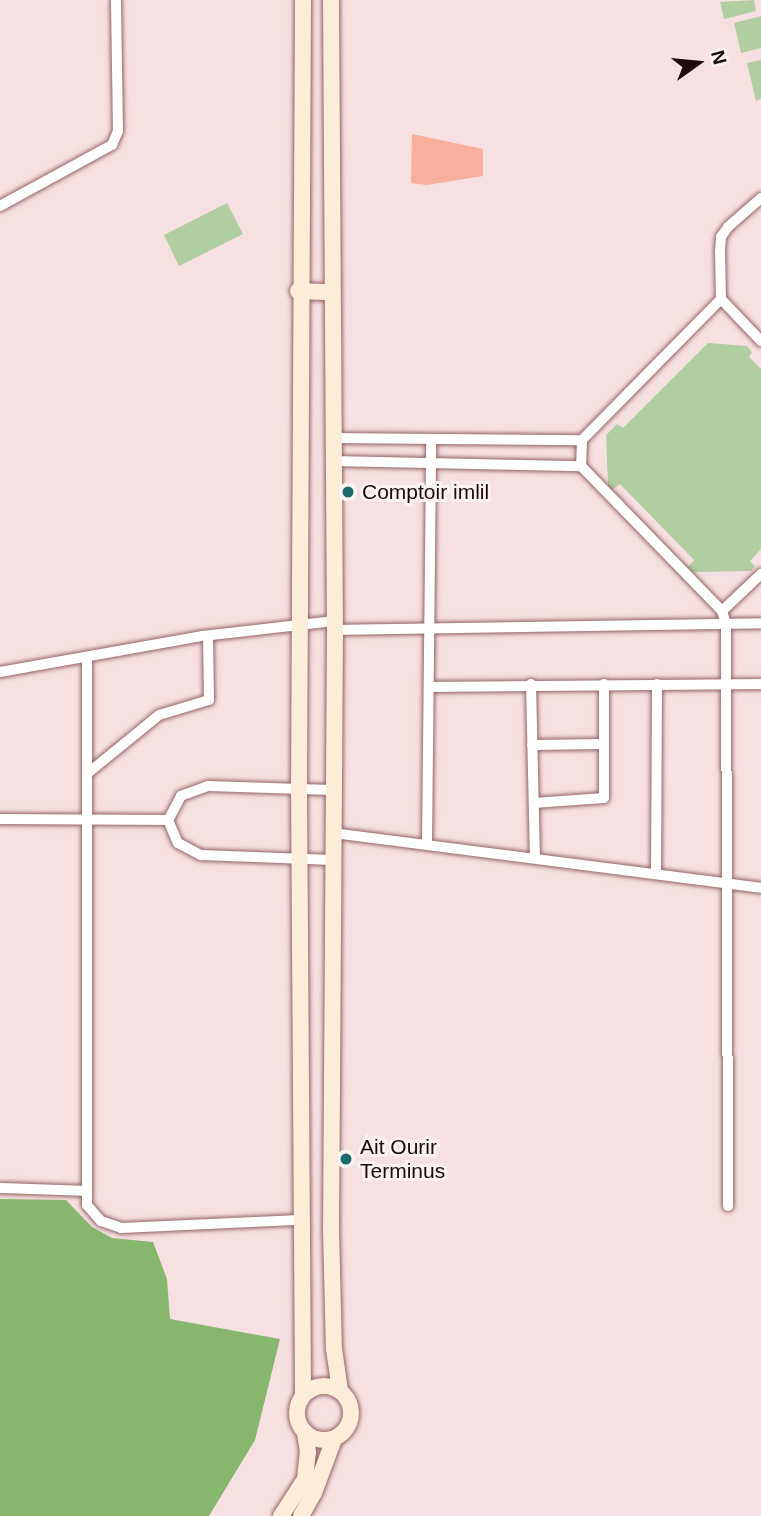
<!DOCTYPE html>
<html>
<head>
<meta charset="utf-8">
<style>
  body { margin:0 }
  #map { position:relative; width:761px; height:1516px; overflow:hidden; background:#f7e0e1; font-family:Helvetica,sans-serif }
  div>[style] { position:absolute }
  .green>* { inset:0; background:#b0cea2 }
  .forest>* { inset:0; background:#87b76f }
  .building>* { inset:0; background:#f8b09c }
  .roads { filter:drop-shadow(0 0 2px #946466) drop-shadow(0 0 2px #946466) }
  .street>* { height:10px; margin:-5px; padding:0 5px; transform-origin:5px; border-radius:5px; background:#fff }
  .secondary>* { height:16px; margin:-8px; padding:0 8px; transform-origin:8px; border-radius:8px; background:#fcedd8 }
  .secondary>.ring { margin:-8px; padding:0; box-sizing:content-box; background:none; border:16px solid #fcedd8; border-radius:50% }
  .dots>* { width:19px; height:19px; translate:-50% -50%; box-sizing:border-box; border:4px solid #fcf1f1; border-radius:50% }
  span { translate:-50% -50%; white-space:nowrap; text-align:center; line-height:1.15; -webkit-text-stroke:6px #fcf1f1; paint-order:stroke }
  .poi-label { font-size:21px; color:#1d0b0c }
  .left { translate:0 -50%; text-align:left }
  .north { position:absolute; left:663px; top:28px; width:70px; height:70px; -webkit-text-stroke:5px #fcf1f1; paint-order:stroke; rotate:75deg; font-size:19px; font-weight:700; line-height:28px; text-align:center; color:#1d0b0c }
  .north::after { content:''; display:block; margin:auto; width:24px; height:32px; background:#1d0b0c; clip-path:polygon(50% 0,100% 100%,50% 72%,0 100%) }
</style>
</head>
<body>
<div id="map">
  <div class="green">
    <div style="clip-path:polygon(754px 0,756px 11px,724px 19px,720px 2px)"></div>
    <div style="clip-path:polygon(761px 16px,761px 48px,741px 53px,734px 23px)"></div>
    <div style="clip-path:polygon(761px 60px,761px 99px,756px 101px,747px 63px)"></div>
    <div style="clip-path:polygon(227px 203px,243px 234px,179px 266px,164px 235px)"></div>
    <div style="clip-path:polygon(708px 343px,747px 346px,752px 352px,749px 357px,761px 369px,761px 549px,750px 561px,755px 566px,751px 571px,693px 572px,688px 567px,694px 560px,620px 484px,612px 490px,608px 486px,606px 435px,617px 424px,623px 428px)"></div>
  </div>
  <div class="forest">
    <div style="clip-path:polygon(0 1199px,66px 1200px,92px 1227px,112px 1238px,153px 1242px,167px 1279px,170px 1319px,280px 1339px,255px 1440px,209px 1516px,0 1516px)"></div>
  </div>
  <div class="building">
    <div style="clip-path:polygon(412px 134px,483px 149px,483px 176px,427px 185px,411px 183px)"></div>
  </div>
  <div class="roads">
    <div class="street">
      <div style="left:761px;top:198px;width:44px;rotate:138.7deg"></div>
      <div style="left:728px;top:227px;width:12px;rotate:125deg"></div>
      <div style="left:721px;top:237px;width:15px;rotate:94deg"></div>
      <div style="left:720px;top:252px;width:47px;rotate:88.8deg"></div>
      <div style="left:721px;top:299px;width:58px;rotate:46.4deg"></div>
      <div style="left:0;top:206px;width:128px;rotate:-28.6deg"></div>
      <div style="left:112px;top:145px;width:15px;rotate:-67deg"></div>
      <div style="left:118px;top:131px;width:131px;rotate:-90.9deg"></div>
      <div style="left:721px;top:299px;width:198px;rotate:134.6deg"></div>
      <div style="left:582px;top:440px;width:26px;rotate:92deg"></div>
      <div style="left:581px;top:466px;width:202px;rotate:45.8deg"></div>
      <div style="left:722px;top:611px;width:14px;rotate:73deg"></div>
      <div style="left:726px;top:624px;width:582px;rotate:89.8deg"></div>
      <div style="left:331px;top:438px;width:251px;rotate:0.5deg"></div>
      <div style="left:332px;top:461px;width:249px;rotate:1.2deg"></div>
      <div style="left:722px;top:611px;width:54px;rotate:-43.5deg"></div>
      <div style="left:335px;top:630px;width:426px;rotate:-0.9deg"></div>
      <div style="left:87px;top:657px;width:548px;rotate:90deg"></div>
      <div style="left:87px;top:1205px;width:21px;rotate:49deg"></div>
      <div style="left:101px;top:1221px;width:21px;rotate:19deg"></div>
      <div style="left:121px;top:1228px;width:179px;rotate:-2.6deg"></div>
      <div style="left:0;top:672px;width:206px;rotate:-10.1deg"></div>
      <div style="left:203px;top:636px;width:132px;rotate:-6.5deg"></div>
      <div style="left:531px;top:684px;width:174px;rotate:88.7deg"></div>
      <div style="left:429px;top:687px;width:332px;rotate:-0.5deg"></div>
      <div style="left:532px;top:745px;width:72px;rotate:-0.8deg"></div>
      <div style="left:88px;top:773px;width:92px;rotate:-39.2deg"></div>
      <div style="left:159px;top:715px;width:52px;rotate:-16.7deg"></div>
      <div style="left:209px;top:700px;width:64px;rotate:-90.9deg"></div>
      <div style="left:332px;top:790px;width:124px;rotate:-178.2deg"></div>
      <div style="left:208px;top:786px;width:29px;rotate:160deg"></div>
      <div style="left:181px;top:796px;width:27px;rotate:118deg"></div>
      <div style="left:168px;top:820px;width:25px;rotate:67deg"></div>
      <div style="left:178px;top:843px;width:26px;rotate:28deg"></div>
      <div style="left:201px;top:855px;width:132px;rotate:2.2deg"></div>
      <div style="left:534px;top:803px;width:70px;rotate:-4.1deg"></div>
      <div style="left:604px;top:798px;width:114px;rotate:-90deg"></div>
      <div style="left:0;top:819px;width:168px;rotate:0.3deg"></div>
      <div style="left:333px;top:833px;width:432px;rotate:7.3deg"></div>
      <div style="left:427px;top:843px;width:403px;rotate:-89.4deg"></div>
      <div style="left:656px;top:874px;width:190px;rotate:-89.7deg"></div>
      <div style="left:0;top:1188px;width:84px;rotate:2deg"></div>
    </div>
    <div class="secondary">
      <div style="left:303px;top:0;width:787px;rotate:90.29deg"></div>
      <div style="left:299px;top:787px;width:608px;rotate:89.62deg"></div>
      <div style="left:331px;top:0;width:630px;rotate:89.64deg"></div>
      <div style="left:335px;top:630px;width:599px;rotate:90.38deg"></div>
      <div style="left:331px;top:1229px;width:120px;rotate:88.6deg"></div>
      <div style="left:334px;top:1349px;width:41px;rotate:81.7deg"></div>
      <div style="left:298px;top:291px;width:32px;rotate:2deg"></div>
      <div class="ring" style="left:297px;top:1386px;width:38px;height:38px"></div>
      <div style="left:281px;top:1516px;width:44px;rotate:-57deg"></div>
      <div style="left:305px;top:1479px;width:27px;rotate:-84deg"></div>
      <div style="left:308px;top:1452px;width:20px;rotate:-99deg"></div>
      <div style="left:301px;top:1516px;width:26px;rotate:-61deg"></div>
      <div style="left:314px;top:1493px;width:58px;rotate:-69.7deg"></div>
    </div>
  </div>
  <div class="dots">
    <div style="left:348px;top:492px;background:#1e6b6c"></div>
    <div style="left:346px;top:1159px;background:#1e6b6c"></div>
  </div>
  <div class="poi-label">
    <span class="left" style="left:362px;top:492px">Comptoir imlil</span>
    <span class="left" style="left:360px;top:1159px">Ait Ourir<br>Terminus</span>
  </div>
  <div class="north">N</div>
</div>
</body>
</html>
